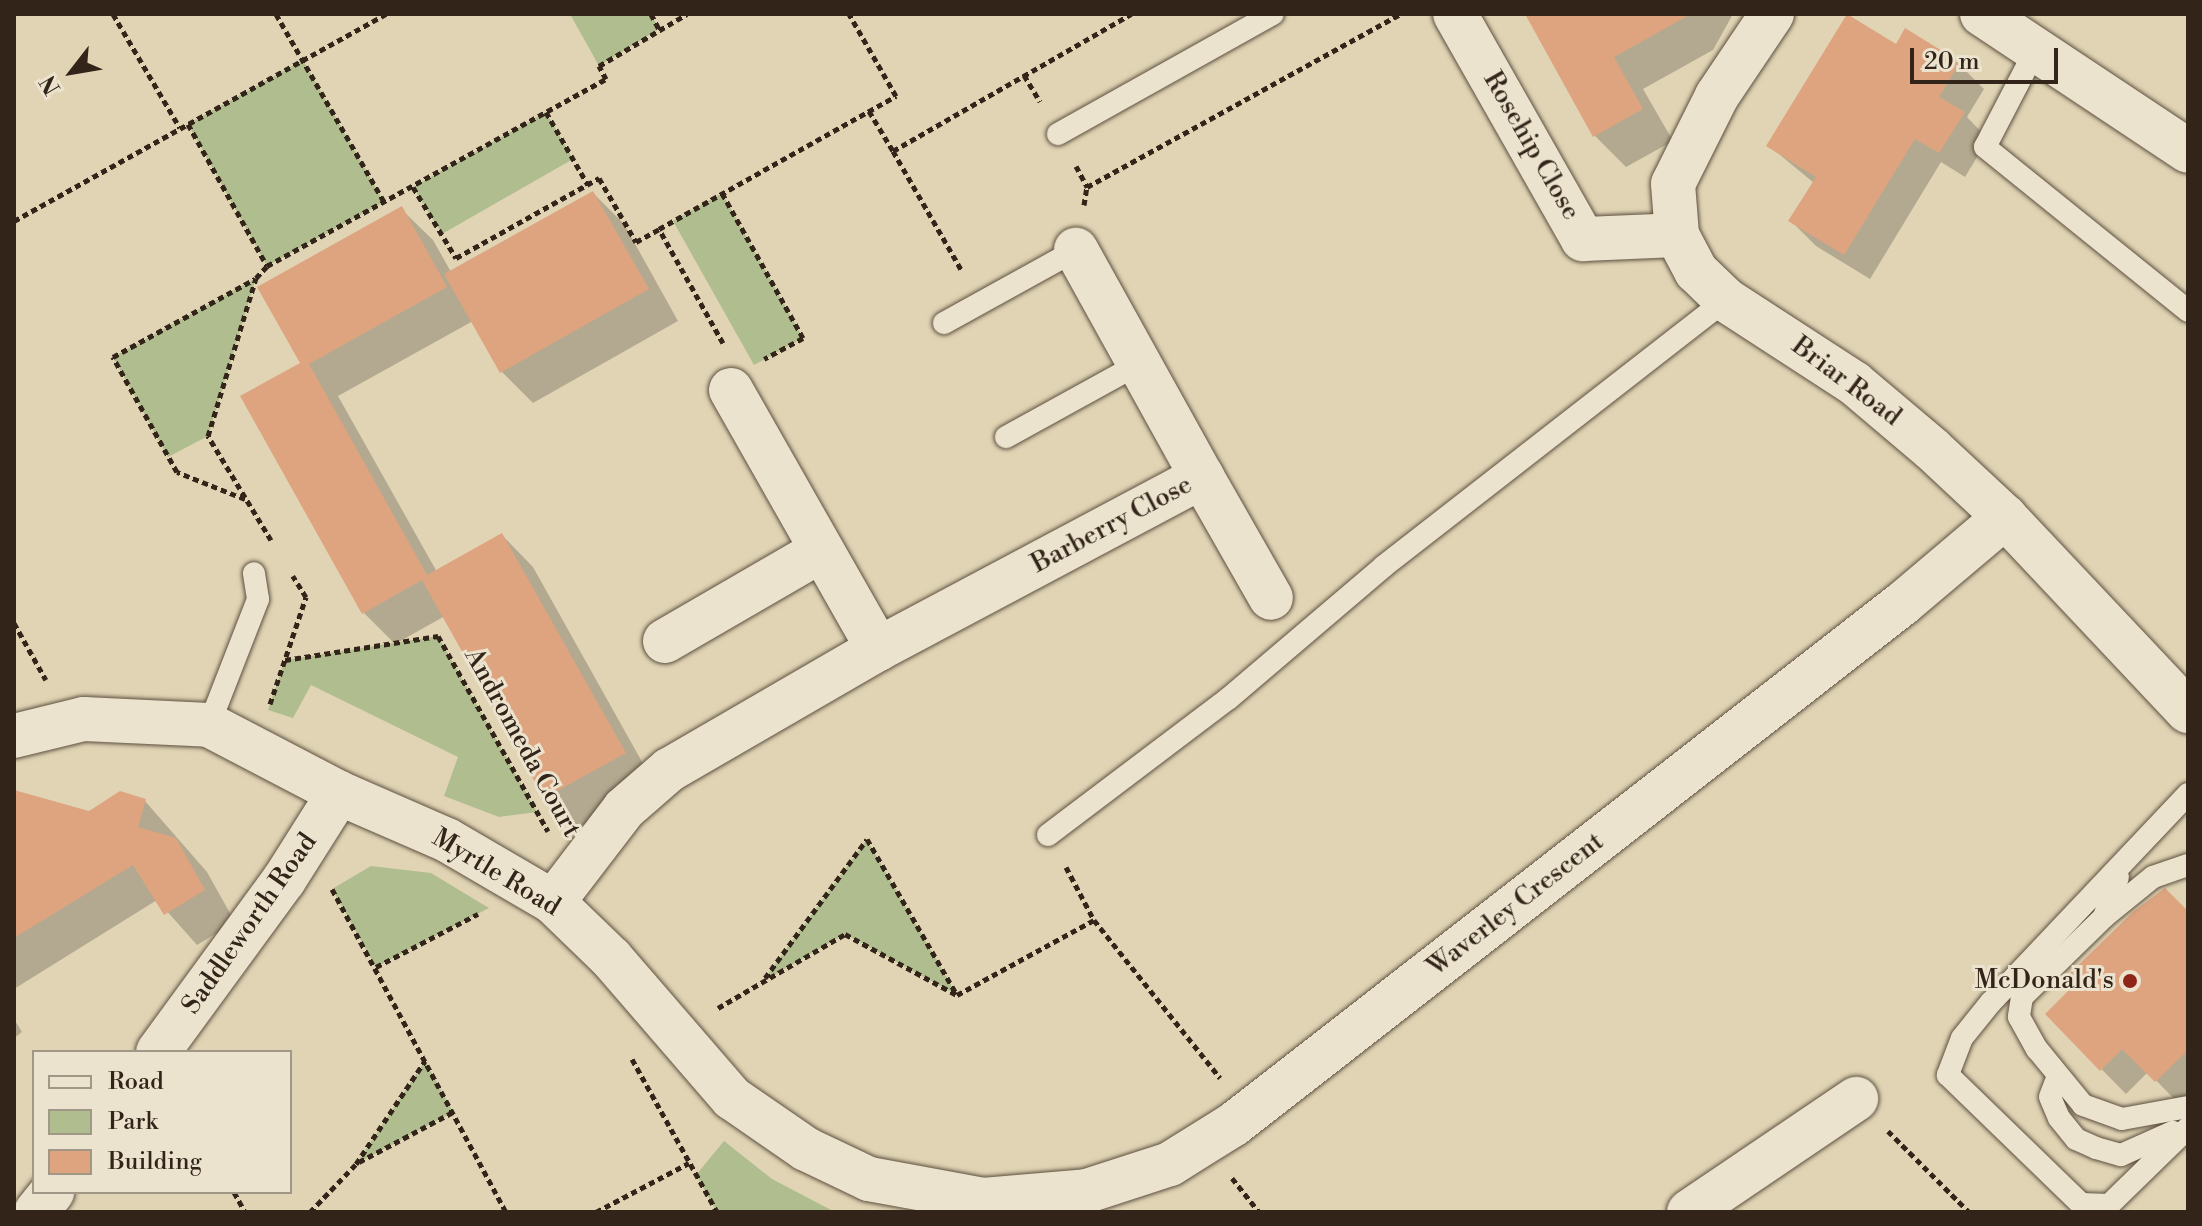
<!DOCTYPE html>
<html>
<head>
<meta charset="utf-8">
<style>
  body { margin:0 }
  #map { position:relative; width:2202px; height:1226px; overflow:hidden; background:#e0d4b4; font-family:"Libre Bodoni",serif }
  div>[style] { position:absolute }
  .green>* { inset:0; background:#b0bd8f }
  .shadow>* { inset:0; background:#0003 }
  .building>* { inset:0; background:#dea480 }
  .path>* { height:5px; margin-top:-2.5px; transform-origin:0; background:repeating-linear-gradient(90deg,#33241a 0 6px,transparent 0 10px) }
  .roads { filter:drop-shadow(0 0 2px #5e5040) drop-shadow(0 0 2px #5e5040) }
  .service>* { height:22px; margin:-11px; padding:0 11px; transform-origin:11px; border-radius:11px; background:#ebe3ce }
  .minor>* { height:44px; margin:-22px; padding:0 22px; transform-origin:22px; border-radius:22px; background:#ebe3ce }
  .dots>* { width:22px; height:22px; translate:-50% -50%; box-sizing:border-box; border:4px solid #ebe3ce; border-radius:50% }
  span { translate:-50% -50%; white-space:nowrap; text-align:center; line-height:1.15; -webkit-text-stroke:6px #ebe3ce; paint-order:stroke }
  .street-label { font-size:26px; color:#33241a }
  .poi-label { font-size:26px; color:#33241a }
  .right { translate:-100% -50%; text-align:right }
  .frame { position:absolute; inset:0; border:16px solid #33241a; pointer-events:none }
  .legend { position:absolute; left:32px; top:1050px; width:260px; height:144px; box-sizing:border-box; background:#ebe3ce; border:2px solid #a19786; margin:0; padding:10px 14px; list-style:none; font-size:24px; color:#33241a }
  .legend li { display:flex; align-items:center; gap:16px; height:40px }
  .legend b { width:40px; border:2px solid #a19786 }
  .north { position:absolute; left:32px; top:32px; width:80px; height:80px; -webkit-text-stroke:6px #ebe3ce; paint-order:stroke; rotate:239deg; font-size:22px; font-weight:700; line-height:32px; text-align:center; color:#33241a }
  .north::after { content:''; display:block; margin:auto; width:28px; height:36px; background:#33241a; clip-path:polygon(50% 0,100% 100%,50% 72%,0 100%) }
  .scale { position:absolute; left:1910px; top:48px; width:148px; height:36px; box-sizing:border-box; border:4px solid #33241a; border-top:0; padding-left:10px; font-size:24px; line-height:28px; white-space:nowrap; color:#33241a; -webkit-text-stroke:6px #ebe3ce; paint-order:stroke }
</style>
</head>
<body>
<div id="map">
  <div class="green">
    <div style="clip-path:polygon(570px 14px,651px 14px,659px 29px,599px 66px)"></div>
    <div style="clip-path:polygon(303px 60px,384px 202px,267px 266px,188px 124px)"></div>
    <div style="clip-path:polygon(546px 112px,573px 159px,442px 234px,413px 187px)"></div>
    <div style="clip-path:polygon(722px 193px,803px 338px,754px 365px,673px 221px)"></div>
    <div style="clip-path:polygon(256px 278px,208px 436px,168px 457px,113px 357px)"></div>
    <div style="clip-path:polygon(438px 636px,537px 812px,499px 817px,444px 796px,458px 757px,311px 685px,293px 718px,268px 710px,285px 660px)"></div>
    <div style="clip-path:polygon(867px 839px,867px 840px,957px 995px,845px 934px,762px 982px)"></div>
    <div style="clip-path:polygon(371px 866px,431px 873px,489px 908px,376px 967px,332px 889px)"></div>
    <div style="clip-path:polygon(425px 1061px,453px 1112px,356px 1164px)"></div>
    <div style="clip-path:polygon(724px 1141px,772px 1179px,835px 1212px,717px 1212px,696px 1175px)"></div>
  </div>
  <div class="shadow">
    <div style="clip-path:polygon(1527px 14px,1733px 14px,1713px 50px,1643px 89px,1673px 141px,1626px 167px,1595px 136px)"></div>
    <div style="clip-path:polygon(1906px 31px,1959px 64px,1984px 89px,1967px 117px,1988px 139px,1965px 177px,1941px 162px,1870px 279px,1816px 246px,1791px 221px,1814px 183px,1768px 145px,1896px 46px)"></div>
    <div style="clip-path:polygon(593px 193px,624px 224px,678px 321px,533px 403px,502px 372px,473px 321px,338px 396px,437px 572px,502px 535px,533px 567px,655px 785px,577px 828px,546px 797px,445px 616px,395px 644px,364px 613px,303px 364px,401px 209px,433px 240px,451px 272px)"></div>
    <div style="clip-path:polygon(14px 792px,89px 813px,145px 801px,207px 872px,235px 922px,197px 945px,157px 900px,14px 989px)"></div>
    <div style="clip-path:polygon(2188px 913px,2188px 1099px,2181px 1106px,2148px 1072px,2126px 1094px,2048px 1015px)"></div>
    <div style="clip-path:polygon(14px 1019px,22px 1032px,14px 1038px)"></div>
  </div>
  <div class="building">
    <div style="clip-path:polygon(1525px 14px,1691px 14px,1614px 57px,1643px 109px,1593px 137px)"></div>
    <div style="clip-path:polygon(1847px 14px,1896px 44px,1905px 28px,1960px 62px,1939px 97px,1965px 112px,1939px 153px,1915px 139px,1844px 255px,1788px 221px,1816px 177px,1766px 146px)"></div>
    <div style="clip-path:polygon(593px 191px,649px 289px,500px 373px,444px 274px)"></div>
    <div style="clip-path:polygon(402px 206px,447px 287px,309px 364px,427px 575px,502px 533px,626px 753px,544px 798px,422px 580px,362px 614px,240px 396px,300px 363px,257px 287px)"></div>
    <div style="clip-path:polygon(14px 790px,89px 811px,120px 791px,146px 799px,138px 827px,176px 838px,205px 890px,164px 915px,133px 865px,14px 938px)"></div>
    <div style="clip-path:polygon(2165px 888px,2188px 911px,2188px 1050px,2155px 1082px,2122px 1049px,2100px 1071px,2045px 1014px,2071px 988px,2063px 980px,2133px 912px)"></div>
  </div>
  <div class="path">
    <div style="left:113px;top:14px;width:132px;rotate:59.6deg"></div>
    <div style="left:276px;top:14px;width:217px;rotate:60.1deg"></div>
    <div style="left:651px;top:14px;width:17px;rotate:62deg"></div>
    <div style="left:1024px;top:75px;width:31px;rotate:59deg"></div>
    <div style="left:869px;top:111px;width:47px;rotate:59deg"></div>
    <div style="left:893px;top:151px;width:275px;rotate:-29.9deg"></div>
    <div style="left:546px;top:112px;width:84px;rotate:60.1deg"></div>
    <div style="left:188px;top:124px;width:162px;rotate:60.9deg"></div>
    <div style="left:893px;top:151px;width:138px;rotate:60.1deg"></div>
    <div style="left:1076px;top:166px;width:24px;rotate:62deg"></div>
    <div style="left:413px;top:187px;width:83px;rotate:58.8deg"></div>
    <div style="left:456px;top:258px;width:164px;rotate:-29.2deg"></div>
    <div style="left:599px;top:178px;width:74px;rotate:60deg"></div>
    <div style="left:636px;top:242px;width:26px;rotate:-29deg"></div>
    <div style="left:722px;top:193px;width:166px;rotate:60.8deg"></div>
    <div style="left:803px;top:338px;width:44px;rotate:151.7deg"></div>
    <div style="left:1084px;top:205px;width:18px;rotate:-81deg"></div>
    <div style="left:1087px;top:187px;width:359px;rotate:-28.9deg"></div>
    <div style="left:14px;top:221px;width:426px;rotate:-29.1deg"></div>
    <div style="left:723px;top:343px;width:131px;rotate:-119.3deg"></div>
    <div style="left:659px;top:229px;width:272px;rotate:-29.3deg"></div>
    <div style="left:896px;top:96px;width:95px;rotate:-119.8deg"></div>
    <div style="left:245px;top:499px;width:73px;rotate:-158.3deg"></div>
    <div style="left:177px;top:472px;width:132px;rotate:-119.1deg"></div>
    <div style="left:113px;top:357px;width:162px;rotate:-28.8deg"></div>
    <div style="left:271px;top:540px;width:122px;rotate:-121.2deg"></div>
    <div style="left:208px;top:436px;width:165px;rotate:-73.1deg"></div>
    <div style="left:256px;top:278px;width:16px;rotate:-47deg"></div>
    <div style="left:267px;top:266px;width:387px;rotate:-28.9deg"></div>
    <div style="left:606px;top:79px;width:15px;rotate:-118deg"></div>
    <div style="left:599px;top:66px;width:102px;rotate:-30.6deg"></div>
    <div style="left:14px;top:623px;width:65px;rotate:60.7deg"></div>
    <div style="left:285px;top:660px;width:155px;rotate:-8.9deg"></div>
    <div style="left:438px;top:636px;width:224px;rotate:60.6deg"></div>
    <div style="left:270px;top:704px;width:113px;rotate:-71.4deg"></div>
    <div style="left:306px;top:597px;width:25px;rotate:-122deg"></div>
    <div style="left:1066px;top:867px;width:60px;rotate:62.2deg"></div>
    <div style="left:1094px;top:920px;width:202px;rotate:51.4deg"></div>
    <div style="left:332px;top:889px;width:367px;rotate:61.7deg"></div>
    <div style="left:376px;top:967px;width:115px;rotate:-27.5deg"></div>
    <div style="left:765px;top:978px;width:172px;rotate:-53.7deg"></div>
    <div style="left:867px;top:839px;width:178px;rotate:60deg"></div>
    <div style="left:718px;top:1008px;width:147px;rotate:-30.2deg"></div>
    <div style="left:845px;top:934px;width:128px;rotate:28.6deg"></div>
    <div style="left:957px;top:995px;width:156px;rotate:-28.7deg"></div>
    <div style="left:632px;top:1059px;width:175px;rotate:60.9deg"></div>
    <div style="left:1888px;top:1131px;width:115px;rotate:45deg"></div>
    <div style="left:359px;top:1162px;width:106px;rotate:-28deg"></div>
    <div style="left:1232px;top:1178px;width:43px;rotate:51.5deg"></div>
    <div style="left:234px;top:1192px;width:23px;rotate:61deg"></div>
    <div style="left:310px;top:1212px;width:66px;rotate:-46.2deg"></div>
    <div style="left:356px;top:1164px;width:124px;rotate:-56.2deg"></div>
    <div style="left:596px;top:1212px;width:105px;rotate:-27.8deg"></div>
  </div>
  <div class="roads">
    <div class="service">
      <div style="left:2036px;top:49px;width:110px;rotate:117.5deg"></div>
      <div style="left:1985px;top:147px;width:261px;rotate:38.9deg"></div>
      <div style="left:1058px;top:134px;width:246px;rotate:-29.2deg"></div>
      <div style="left:944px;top:323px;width:151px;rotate:-28.9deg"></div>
      <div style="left:1006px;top:437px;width:152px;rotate:-28.8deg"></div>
      <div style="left:209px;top:725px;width:135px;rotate:-68.7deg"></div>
      <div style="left:258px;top:599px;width:26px;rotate:-99deg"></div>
      <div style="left:2188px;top:794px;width:286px;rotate:133.4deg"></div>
      <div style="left:1991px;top:1002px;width:46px;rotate:128.9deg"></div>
      <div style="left:1962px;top:1038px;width:40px;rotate:111deg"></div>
      <div style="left:1948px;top:1075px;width:185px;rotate:44.1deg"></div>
      <div style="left:2081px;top:1204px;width:28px;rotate:2deg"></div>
      <div style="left:2109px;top:1205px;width:110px;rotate:-44.3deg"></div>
      <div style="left:1048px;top:835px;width:226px;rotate:-37.1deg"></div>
      <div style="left:1228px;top:699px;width:205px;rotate:-40.4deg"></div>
      <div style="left:1384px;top:566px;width:433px;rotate:-37.9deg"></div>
      <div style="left:2118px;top:877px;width:42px;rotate:109.3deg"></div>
      <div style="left:2104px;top:917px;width:115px;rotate:135.7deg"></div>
      <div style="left:2022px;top:997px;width:20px;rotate:99deg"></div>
      <div style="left:2019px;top:1017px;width:37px;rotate:61deg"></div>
      <div style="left:2037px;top:1049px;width:72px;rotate:50.6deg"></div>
      <div style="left:2083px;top:1105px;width:41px;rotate:19.7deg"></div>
      <div style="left:2122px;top:1119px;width:67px;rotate:-10.3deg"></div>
      <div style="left:2105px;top:916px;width:62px;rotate:-39.1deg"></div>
      <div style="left:2153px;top:877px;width:37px;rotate:-19deg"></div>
      <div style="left:2058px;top:1076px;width:22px;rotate:111deg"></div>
      <div style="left:2050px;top:1097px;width:23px;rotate:67deg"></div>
      <div style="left:2059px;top:1118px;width:27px;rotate:51deg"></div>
      <div style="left:2076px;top:1139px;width:22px;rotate:24deg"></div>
      <div style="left:2096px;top:1148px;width:26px;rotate:16deg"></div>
      <div style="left:2121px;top:1155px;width:57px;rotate:-23.9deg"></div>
    </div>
    <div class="minor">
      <div style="left:1455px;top:14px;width:259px;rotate:60.4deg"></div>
      <div style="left:1583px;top:239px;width:94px;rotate:-2.4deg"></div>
      <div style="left:1772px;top:14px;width:99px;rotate:123.9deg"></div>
      <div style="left:1717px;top:96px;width:98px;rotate:116.6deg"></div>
      <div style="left:1673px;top:184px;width:51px;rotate:85.5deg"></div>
      <div style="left:1677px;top:235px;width:41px;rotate:62.2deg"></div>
      <div style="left:1696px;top:271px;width:42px;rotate:44deg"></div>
      <div style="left:1726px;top:300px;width:153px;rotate:33deg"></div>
      <div style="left:1854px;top:383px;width:102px;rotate:40.2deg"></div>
      <div style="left:1932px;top:449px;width:100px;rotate:43deg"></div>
      <div style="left:2005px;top:517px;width:267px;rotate:46.7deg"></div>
      <div style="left:1982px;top:14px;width:247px;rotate:33.6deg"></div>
      <div style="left:731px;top:390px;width:298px;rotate:60.4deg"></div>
      <div style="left:1202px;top:477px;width:139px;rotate:60.3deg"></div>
      <div style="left:665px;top:641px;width:181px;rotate:-30.1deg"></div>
      <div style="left:14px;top:736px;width:72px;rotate:-13.7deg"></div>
      <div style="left:84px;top:719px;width:125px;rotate:2.7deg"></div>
      <div style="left:209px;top:725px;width:147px;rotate:27.6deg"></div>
      <div style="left:339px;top:793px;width:118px;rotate:23.5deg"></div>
      <div style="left:447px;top:840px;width:123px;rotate:30.3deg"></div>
      <div style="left:553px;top:902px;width:81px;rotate:44deg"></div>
      <div style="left:611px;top:958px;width:185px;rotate:49.2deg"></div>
      <div style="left:732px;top:1098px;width:90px;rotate:34.6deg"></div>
      <div style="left:806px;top:1149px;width:70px;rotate:25.5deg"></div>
      <div style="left:869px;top:1179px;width:116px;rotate:10.4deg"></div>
      <div style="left:983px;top:1200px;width:12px;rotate:95deg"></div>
      <div style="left:553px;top:902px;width:117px;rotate:-52.6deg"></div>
      <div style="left:624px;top:809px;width:60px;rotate:-40.9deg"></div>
      <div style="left:669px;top:770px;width:241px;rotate:-30.1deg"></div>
      <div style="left:878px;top:649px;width:367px;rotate:-28deg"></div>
      <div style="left:1202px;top:477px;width:260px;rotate:-119deg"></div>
      <div style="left:158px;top:1052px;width:213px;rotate:-53.8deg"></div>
      <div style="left:284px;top:880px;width:103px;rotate:-57.7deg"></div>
      <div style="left:983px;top:1200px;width:104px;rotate:-4.9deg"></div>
      <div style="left:1087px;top:1191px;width:87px;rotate:-18deg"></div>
      <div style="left:1170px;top:1164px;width:75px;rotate:-32deg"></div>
      <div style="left:1234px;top:1124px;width:847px;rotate:-37.9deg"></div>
      <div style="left:1902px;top:604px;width:135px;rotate:-40.2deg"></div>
      <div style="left:36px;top:1212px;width:26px;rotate:-51deg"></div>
      <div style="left:1689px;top:1212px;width:202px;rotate:-34.1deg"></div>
    </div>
  </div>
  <div class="dots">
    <div style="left:2130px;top:981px;background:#8f2418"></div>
  </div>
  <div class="street-label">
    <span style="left:1531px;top:146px;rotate:60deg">Rosehip Close</span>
    <span style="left:1846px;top:382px;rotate:37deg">Briar Road</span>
    <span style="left:1112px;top:525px;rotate:-28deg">Barberry Close</span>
    <span style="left:522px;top:743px;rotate:61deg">Andromeda Court</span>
    <span style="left:496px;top:873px;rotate:31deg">Myrtle Road</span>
    <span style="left:1516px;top:905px;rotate:-38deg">Waverley Crescent</span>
    <span style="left:250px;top:924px;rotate:-55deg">Saddleworth Road</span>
  </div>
  <div class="poi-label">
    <span class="right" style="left:2114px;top:981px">McDonald's</span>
  </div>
  <div class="frame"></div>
  <ul class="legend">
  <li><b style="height:10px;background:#ebe3ce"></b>Road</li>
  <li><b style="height:22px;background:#b0bd8f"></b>Park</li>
  <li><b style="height:22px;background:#dea480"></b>Building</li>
  </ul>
  <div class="north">N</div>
  <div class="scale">20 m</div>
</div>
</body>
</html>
